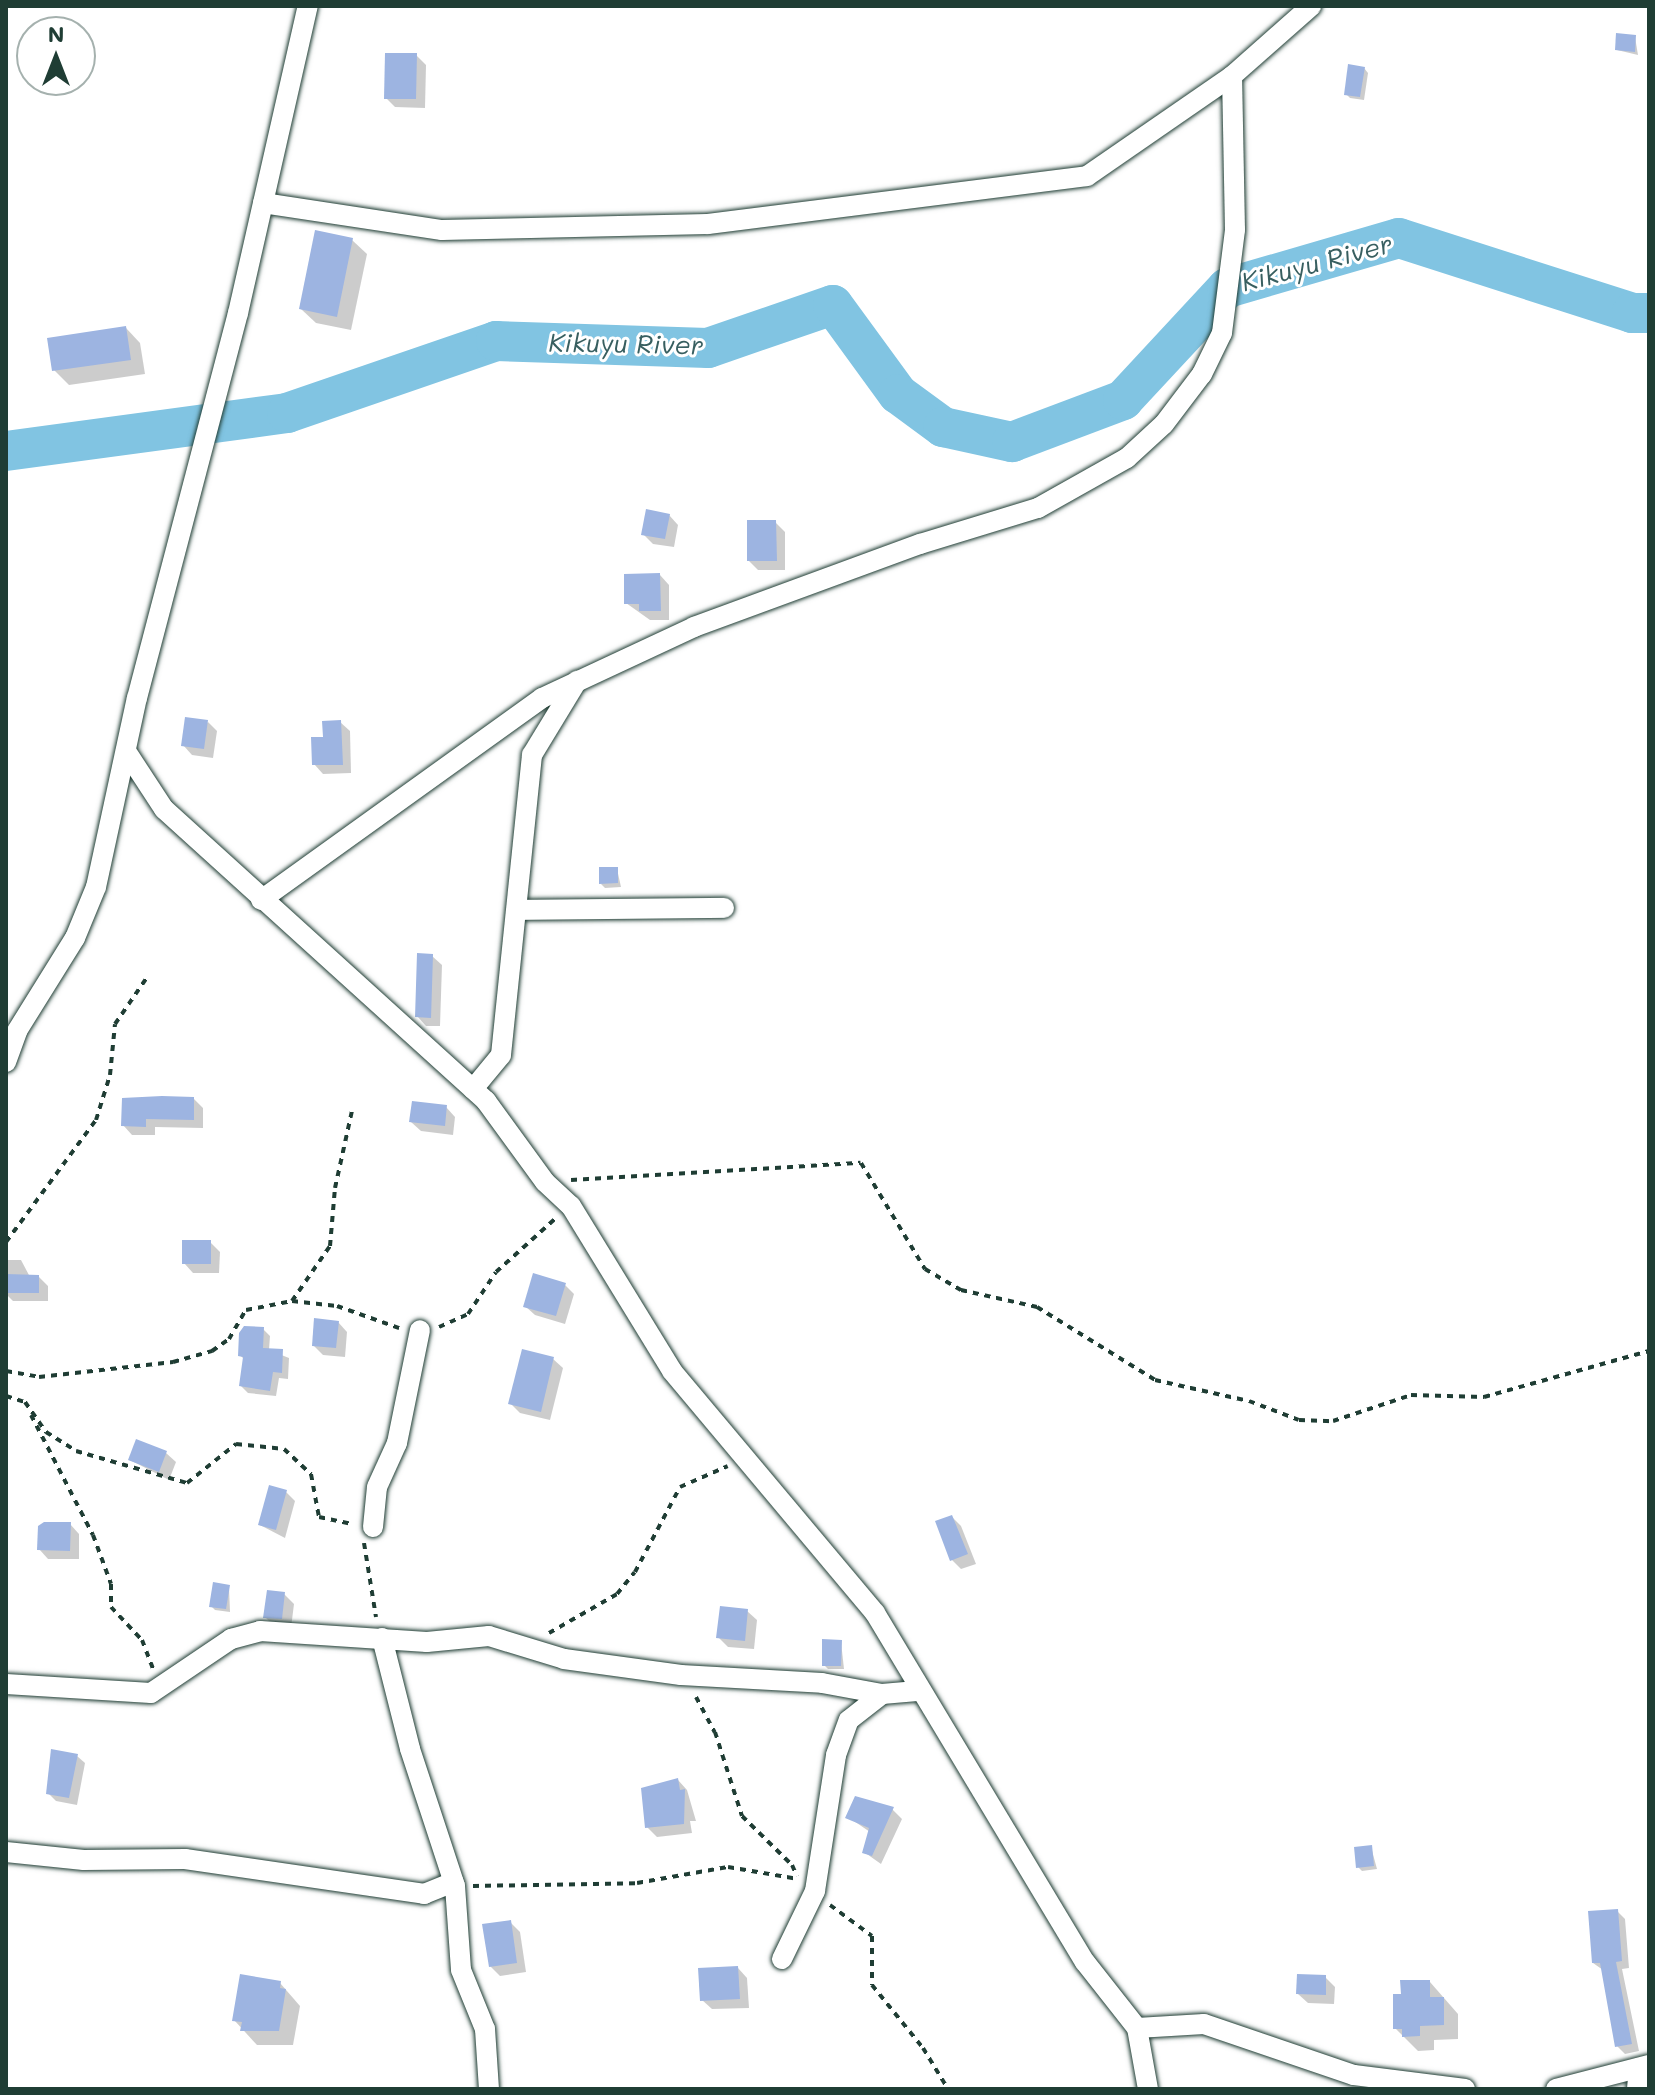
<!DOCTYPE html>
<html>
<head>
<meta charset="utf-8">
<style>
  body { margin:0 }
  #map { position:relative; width:1655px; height:2095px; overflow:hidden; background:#fff; font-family:Mali,sans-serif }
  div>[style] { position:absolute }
  .shadow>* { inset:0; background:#0003 }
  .river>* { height:40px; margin:-20px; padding:0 20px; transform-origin:20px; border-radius:20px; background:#81c4e2 }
  .building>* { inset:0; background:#9db4e1 }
  .path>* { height:4px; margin-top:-2px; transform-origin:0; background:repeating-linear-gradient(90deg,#1f3d34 0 6px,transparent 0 12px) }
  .roads { filter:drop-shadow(0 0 2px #1f3d34) drop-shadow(0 0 2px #1f3d34) }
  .minor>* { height:20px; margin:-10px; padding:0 10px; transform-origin:10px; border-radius:10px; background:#fff }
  span { translate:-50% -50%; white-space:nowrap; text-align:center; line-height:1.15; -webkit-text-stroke:6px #fff; paint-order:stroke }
  .water-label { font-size:26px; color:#385f60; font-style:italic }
  .frame { position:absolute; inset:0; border:8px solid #1f3d34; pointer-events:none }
  .north { position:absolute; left:16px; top:16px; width:80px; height:80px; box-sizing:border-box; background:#fff; border:2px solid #a5b1ae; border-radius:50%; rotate:0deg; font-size:22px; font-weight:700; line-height:32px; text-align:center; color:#1f3d34 }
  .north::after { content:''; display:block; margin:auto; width:28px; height:36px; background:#1f3d34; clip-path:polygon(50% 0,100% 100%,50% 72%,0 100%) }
</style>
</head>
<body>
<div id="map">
  <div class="shadow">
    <div style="clip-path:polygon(1635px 37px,1638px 55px,1617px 50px)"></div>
    <div style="clip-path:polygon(416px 55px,426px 65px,425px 108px,395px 107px,386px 98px)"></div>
    <div style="clip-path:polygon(1364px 68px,1368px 73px,1364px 100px,1350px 98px,1346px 94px)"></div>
    <div style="clip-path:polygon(352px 240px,367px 254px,351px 330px,316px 323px,301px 309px)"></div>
    <div style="clip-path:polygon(126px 328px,140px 343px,145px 374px,69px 385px,54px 370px)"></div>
    <div style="clip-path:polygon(669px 515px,678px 525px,674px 547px,653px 544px,643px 534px)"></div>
    <div style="clip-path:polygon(775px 522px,785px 532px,785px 570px,758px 570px,749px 561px)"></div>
    <div style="clip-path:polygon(660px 575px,669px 585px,669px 620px,650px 620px,626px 603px)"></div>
    <div style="clip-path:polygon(208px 722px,217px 731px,213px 758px,192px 755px,183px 745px)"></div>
    <div style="clip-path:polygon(340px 722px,350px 731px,351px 773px,323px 774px,314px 764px,325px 739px)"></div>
    <div style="clip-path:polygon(617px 869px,621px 887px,605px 888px,601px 884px)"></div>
    <div style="clip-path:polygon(432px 956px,442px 965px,440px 1026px,426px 1026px,417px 1016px)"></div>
    <div style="clip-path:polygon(194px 1099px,203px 1108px,203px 1128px,155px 1127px,155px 1135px,132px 1135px,123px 1125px)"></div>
    <div style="clip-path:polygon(446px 1107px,455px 1117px,453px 1135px,421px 1131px,411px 1122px)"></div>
    <div style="clip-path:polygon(210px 1242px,220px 1252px,219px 1273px,193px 1273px,184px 1263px)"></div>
    <div style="clip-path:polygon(6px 1260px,21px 1260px,30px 1277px,39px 1277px,48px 1286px,48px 1301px,13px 1301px,6px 1294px)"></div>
    <div style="clip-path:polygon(565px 1285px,574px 1294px,565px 1324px,535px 1315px,525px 1306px)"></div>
    <div style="clip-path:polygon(338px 1322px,347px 1332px,345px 1357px,323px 1355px,314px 1346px)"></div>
    <div style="clip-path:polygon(263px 1329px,270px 1336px,269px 1350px,289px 1358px,288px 1379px,279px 1378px,276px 1396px,248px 1393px,241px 1386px,245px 1360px,240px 1355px)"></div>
    <div style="clip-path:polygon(553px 1359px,563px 1368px,550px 1420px,520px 1413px,511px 1404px)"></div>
    <div style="clip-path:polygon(166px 1453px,176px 1462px,169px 1480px,130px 1460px)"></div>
    <div style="clip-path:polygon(286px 1492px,295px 1501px,285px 1538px,260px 1525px)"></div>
    <div style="clip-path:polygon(952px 1517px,961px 1526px,976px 1564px,961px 1569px,952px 1560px)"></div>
    <div style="clip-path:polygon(70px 1524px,79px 1534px,79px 1559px,48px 1559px,39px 1549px)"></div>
    <div style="clip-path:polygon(229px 1587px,230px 1612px,215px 1610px,211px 1606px)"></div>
    <div style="clip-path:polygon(284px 1594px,294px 1604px,291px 1628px,275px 1627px,265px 1617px)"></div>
    <div style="clip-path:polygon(747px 1611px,757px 1620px,754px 1649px,728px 1647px,718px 1637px)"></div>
    <div style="clip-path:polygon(841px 1642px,844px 1669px,828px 1669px,824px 1665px)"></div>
    <div style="clip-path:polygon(77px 1756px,85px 1763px,77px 1805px,56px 1801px,48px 1793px)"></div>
    <div style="clip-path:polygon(678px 1780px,687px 1790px,696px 1821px,690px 1821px,692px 1833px,657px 1837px,647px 1827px)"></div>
    <div style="clip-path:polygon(892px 1809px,902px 1819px,881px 1864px,864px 1852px,870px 1832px,848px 1817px)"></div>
    <div style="clip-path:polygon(1371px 1847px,1377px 1869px,1362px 1871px,1358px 1867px)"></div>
    <div style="clip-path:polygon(1617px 1911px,1625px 1919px,1629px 1968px,1622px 1969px,1639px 2051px,1625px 2054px,1617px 2046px,1603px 1970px,1593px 1963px)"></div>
    <div style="clip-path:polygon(510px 1922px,520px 1932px,526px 1972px,500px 1976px,490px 1966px)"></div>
    <div style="clip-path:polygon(738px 1968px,747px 1978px,749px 2008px,712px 2009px,702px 2000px)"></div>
    <div style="clip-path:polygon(1325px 1977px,1335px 1987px,1334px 2004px,1308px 2003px,1298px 1994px)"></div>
    <div style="clip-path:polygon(1430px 1982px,1458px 2014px,1458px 2039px,1434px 2040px,1434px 2050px,1418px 2051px,1395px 2028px,1403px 1996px)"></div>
    <div style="clip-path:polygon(280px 1983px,300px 2006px,293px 2045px,257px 2045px,234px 2020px)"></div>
  </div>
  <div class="river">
    <div style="left:6px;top:451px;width:284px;rotate:-7.7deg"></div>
    <div style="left:287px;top:413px;width:221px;rotate:-19deg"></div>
    <div style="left:496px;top:341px;width:212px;rotate:1.9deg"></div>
    <div style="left:708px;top:348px;width:132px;rotate:-19deg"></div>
    <div style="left:833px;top:305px;width:110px;rotate:53.9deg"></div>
    <div style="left:898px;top:394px;width:56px;rotate:36.3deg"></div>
    <div style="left:943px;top:427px;width:71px;rotate:12.3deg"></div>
    <div style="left:1012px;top:442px;width:119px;rotate:-20.7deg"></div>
    <div style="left:1123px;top:400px;width:153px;rotate:-47.1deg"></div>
    <div style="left:1227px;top:288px;width:179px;rotate:-16.2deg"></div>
    <div style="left:1399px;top:238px;width:245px;rotate:17.8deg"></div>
    <div style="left:1632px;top:313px;width:17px"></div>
  </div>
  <div class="building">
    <div style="clip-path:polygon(1616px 33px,1636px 35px,1635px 52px,1615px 50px)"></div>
    <div style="clip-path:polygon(385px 53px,417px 53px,416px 99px,384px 99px)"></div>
    <div style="clip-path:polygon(1348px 64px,1365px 67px,1360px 97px,1344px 95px)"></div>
    <div style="clip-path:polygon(315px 230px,353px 238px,337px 317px,299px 309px)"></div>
    <div style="clip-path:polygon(126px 326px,131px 360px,52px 371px,47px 338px)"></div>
    <div style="clip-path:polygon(646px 509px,670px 514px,665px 539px,641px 535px)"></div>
    <div style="clip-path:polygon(747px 520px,776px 520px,777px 561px,747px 561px)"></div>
    <div style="clip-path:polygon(660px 573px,661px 611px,639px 611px,639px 604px,624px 604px,624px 574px)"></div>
    <div style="clip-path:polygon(185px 717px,208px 720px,204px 749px,181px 746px)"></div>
    <div style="clip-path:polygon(341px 720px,343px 765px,312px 765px,311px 737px,323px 737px,322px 721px)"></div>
    <div style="clip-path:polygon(599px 867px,618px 867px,618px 883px,599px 884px)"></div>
    <div style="clip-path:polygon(417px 953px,433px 954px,431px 1018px,415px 1017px)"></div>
    <div style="clip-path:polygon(162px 1096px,194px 1097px,194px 1120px,146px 1119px,146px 1127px,121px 1126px,122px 1098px)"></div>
    <div style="clip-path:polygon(412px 1101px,447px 1105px,445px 1126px,409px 1122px)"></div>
    <div style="clip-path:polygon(182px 1240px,211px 1240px,211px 1264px,182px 1264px)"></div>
    <div style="clip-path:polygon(533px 1273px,566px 1283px,556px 1316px,523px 1307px)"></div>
    <div style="clip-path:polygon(6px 1274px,39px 1275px,39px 1293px,6px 1293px)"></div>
    <div style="clip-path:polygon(314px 1318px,339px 1321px,336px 1348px,312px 1346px)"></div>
    <div style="clip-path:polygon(244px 1326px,264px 1327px,263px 1348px,283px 1349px,282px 1373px,273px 1372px,270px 1391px,239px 1386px,243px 1357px,238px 1356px,239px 1333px)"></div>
    <div style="clip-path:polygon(522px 1349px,554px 1357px,541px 1412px,508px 1404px)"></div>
    <div style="clip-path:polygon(136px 1439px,167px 1451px,159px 1472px,128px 1460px)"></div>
    <div style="clip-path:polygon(269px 1485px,287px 1490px,276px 1530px,258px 1525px)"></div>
    <div style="clip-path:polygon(952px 1515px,968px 1554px,950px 1561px,935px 1521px)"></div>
    <div style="clip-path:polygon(44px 1522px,71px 1522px,70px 1551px,37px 1550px,38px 1526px)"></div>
    <div style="clip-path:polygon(213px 1582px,230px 1585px,226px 1609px,209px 1607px)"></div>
    <div style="clip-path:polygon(267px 1590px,285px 1592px,282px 1619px,263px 1618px)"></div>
    <div style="clip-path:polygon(720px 1606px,748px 1609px,745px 1641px,716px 1638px)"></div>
    <div style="clip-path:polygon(822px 1639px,842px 1640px,841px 1666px,822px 1666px)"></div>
    <div style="clip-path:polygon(51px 1749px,78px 1754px,69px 1798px,46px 1794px)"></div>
    <div style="clip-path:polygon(678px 1778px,680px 1790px,685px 1789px,684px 1824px,645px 1828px,641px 1788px)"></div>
    <div style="clip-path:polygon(855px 1796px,894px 1807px,872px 1856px,862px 1853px,869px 1828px,845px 1818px)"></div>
    <div style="clip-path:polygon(1372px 1845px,1374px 1866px,1356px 1868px,1354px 1847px)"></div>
    <div style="clip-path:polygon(1618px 1909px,1622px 1961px,1616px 1962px,1632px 2044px,1615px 2047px,1600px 1963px,1592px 1963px,1588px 1911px)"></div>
    <div style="clip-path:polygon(511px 1920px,517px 1963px,489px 1967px,482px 1924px)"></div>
    <div style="clip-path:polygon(738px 1966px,740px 1999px,700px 2001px,698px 1968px)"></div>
    <div style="clip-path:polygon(240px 1974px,281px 1981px,280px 1988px,286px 1989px,279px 2031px,240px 2031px,242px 2022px,232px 2021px)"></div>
    <div style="clip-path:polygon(1297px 1974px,1326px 1975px,1326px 1995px,1296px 1994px)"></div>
    <div style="clip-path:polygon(1400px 1980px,1430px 1980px,1430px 1997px,1444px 1997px,1444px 2025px,1420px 2026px,1420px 2036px,1402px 2037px,1402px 2029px,1393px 2029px,1393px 1994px,1401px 1994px)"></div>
  </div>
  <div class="path">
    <div style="left:571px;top:1180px;width:290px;rotate:-3.4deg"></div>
    <div style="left:861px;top:1163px;width:124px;rotate:58.9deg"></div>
    <div style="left:925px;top:1269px;width:42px;rotate:30.3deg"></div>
    <div style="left:961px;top:1290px;width:78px;rotate:12.6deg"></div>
    <div style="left:1037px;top:1307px;width:139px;rotate:31.7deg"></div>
    <div style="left:1155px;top:1380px;width:96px;rotate:12.6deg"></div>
    <div style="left:1249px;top:1401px;width:53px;rotate:20.8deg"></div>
    <div style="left:1299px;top:1420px;width:34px;rotate:2deg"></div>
    <div style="left:1333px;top:1421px;width:82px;rotate:-18.4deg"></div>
    <div style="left:1411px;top:1395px;width:73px;rotate:1.6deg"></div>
    <div style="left:1484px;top:1397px;width:171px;rotate:-15.6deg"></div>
    <div style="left:6px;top:1242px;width:152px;rotate:-53.6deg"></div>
    <div style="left:96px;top:1120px;width:47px;rotate:-72.7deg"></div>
    <div style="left:110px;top:1075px;width:51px;rotate:-84.4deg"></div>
    <div style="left:115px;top:1024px;width:58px;rotate:-55.5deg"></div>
    <div style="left:292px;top:1301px;width:67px;rotate:-55.4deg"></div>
    <div style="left:330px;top:1246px;width:58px;rotate:-85.1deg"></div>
    <div style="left:335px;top:1188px;width:79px;rotate:-77.6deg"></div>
    <div style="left:439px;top:1327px;width:32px;rotate:-24deg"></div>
    <div style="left:468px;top:1314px;width:50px;rotate:-56.3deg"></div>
    <div style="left:496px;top:1272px;width:81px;rotate:-42deg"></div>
    <div style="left:6px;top:1371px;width:34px;rotate:10deg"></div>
    <div style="left:39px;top:1377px;width:135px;rotate:-6.4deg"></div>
    <div style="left:173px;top:1362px;width:41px;rotate:-15.8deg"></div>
    <div style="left:212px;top:1351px;width:21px;rotate:-35deg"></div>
    <div style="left:229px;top:1339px;width:34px;rotate:-60deg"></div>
    <div style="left:246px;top:1310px;width:47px;rotate:-11.1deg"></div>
    <div style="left:292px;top:1301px;width:45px;rotate:6.3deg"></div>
    <div style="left:337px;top:1306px;width:66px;rotate:19.5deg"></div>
    <div style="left:6px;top:1396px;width:20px;rotate:18deg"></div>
    <div style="left:25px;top:1402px;width:37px;rotate:55deg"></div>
    <div style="left:46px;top:1432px;width:36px;rotate:32deg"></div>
    <div style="left:76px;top:1451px;width:116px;rotate:16.1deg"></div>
    <div style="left:187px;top:1483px;width:63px;rotate:-38.5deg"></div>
    <div style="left:236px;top:1444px;width:48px;rotate:5.9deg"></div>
    <div style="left:284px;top:1449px;width:37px;rotate:43deg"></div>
    <div style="left:311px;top:1474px;width:44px;rotate:79.5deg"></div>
    <div style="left:319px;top:1517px;width:35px;rotate:12deg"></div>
    <div style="left:31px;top:1415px;width:135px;rotate:62.7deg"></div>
    <div style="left:93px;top:1535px;width:52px;rotate:69.8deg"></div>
    <div style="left:111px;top:1584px;width:23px;rotate:90deg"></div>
    <div style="left:111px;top:1607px;width:45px;rotate:46.8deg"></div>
    <div style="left:142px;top:1640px;width:31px;rotate:69deg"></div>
    <div style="left:364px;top:1543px;width:75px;rotate:80.8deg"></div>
    <div style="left:549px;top:1633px;width:78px;rotate:-29.8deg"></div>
    <div style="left:617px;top:1594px;width:28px;rotate:-51deg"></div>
    <div style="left:635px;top:1572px;width:96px;rotate:-62.1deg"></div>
    <div style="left:680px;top:1487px;width:52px;rotate:-23.6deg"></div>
    <div style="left:696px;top:1697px;width:40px;rotate:62deg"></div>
    <div style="left:715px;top:1732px;width:88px;rotate:72.2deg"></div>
    <div style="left:742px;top:1816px;width:70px;rotate:44.4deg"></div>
    <div style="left:792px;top:1865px;width:12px;rotate:66deg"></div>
    <div style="left:473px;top:1886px;width:164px;rotate:-1deg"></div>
    <div style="left:637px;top:1883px;width:92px;rotate:-10deg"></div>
    <div style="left:728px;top:1867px;width:71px;rotate:9.7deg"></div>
    <div style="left:830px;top:1905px;width:52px;rotate:36.4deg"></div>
    <div style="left:872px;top:1936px;width:49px;rotate:90deg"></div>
    <div style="left:872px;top:1985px;width:81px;rotate:51deg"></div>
    <div style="left:923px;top:2048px;width:48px;rotate:58.6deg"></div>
  </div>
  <div class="roads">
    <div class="minor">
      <div style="left:263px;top:203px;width:181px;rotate:8.6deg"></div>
      <div style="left:442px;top:230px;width:266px;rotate:-1.3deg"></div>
      <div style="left:708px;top:224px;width:382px;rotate:-7.2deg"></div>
      <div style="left:1087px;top:176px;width:176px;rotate:-34.6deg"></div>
      <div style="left:1232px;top:76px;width:106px;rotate:-41.5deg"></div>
      <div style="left:126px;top:751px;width:69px;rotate:56.8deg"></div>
      <div style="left:164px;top:809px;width:435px;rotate:42.2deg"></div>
      <div style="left:486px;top:1101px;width:100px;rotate:53.9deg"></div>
      <div style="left:545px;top:1182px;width:35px;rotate:43deg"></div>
      <div style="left:571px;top:1206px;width:193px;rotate:58.5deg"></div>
      <div style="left:672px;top:1371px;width:316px;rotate:50deg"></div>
      <div style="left:875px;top:1613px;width:407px;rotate:59deg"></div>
      <div style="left:1085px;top:1962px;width:84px;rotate:51.8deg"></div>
      <div style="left:1137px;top:2028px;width:62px;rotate:79.8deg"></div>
      <div style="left:261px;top:900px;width:346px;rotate:-35.7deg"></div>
      <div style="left:542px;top:698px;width:168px;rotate:-25deg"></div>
      <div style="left:694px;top:627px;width:241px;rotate:-20.2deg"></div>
      <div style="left:920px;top:544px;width:123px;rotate:-17deg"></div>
      <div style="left:1038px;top:508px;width:102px;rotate:-29.3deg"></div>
      <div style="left:1127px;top:458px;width:50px;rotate:-42.6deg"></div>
      <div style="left:1164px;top:424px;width:63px;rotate:-52.8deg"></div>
      <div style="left:1202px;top:374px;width:46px;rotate:-64deg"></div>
      <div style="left:1222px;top:333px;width:104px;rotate:-82.8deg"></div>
      <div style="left:1235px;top:230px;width:154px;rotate:-91.1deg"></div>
      <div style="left:517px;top:910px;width:207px;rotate:-0.6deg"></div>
      <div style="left:6px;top:1062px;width:33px;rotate:-70deg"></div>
      <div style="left:17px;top:1031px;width:110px;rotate:-58.1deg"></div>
      <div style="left:75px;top:938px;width:55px;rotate:-67.6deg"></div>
      <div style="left:96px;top:887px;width:193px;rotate:-77.8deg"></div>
      <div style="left:137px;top:698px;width:398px;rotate:-75.3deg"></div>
      <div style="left:238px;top:313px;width:315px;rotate:-77.2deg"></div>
      <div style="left:473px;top:1089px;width:44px;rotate:-50.5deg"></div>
      <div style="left:501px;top:1055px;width:302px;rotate:-84.1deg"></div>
      <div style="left:532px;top:755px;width:87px;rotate:-58.7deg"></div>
      <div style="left:373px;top:1527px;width:40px;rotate:-84.3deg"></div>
      <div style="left:377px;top:1487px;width:48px;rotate:-65.6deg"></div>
      <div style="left:397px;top:1443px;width:115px;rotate:-78.5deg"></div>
      <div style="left:382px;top:1638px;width:114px;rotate:75.8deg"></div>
      <div style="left:410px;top:1749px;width:144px;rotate:71.8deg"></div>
      <div style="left:455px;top:1886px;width:84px;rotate:85.9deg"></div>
      <div style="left:461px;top:1970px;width:64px;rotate:67.9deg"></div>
      <div style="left:485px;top:2029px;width:60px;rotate:86.2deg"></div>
      <div style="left:6px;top:1684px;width:145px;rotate:3.6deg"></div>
      <div style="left:151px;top:1693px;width:97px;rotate:-34deg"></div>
      <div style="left:231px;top:1639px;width:30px;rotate:-15deg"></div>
      <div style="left:260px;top:1631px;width:167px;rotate:3.8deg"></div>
      <div style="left:427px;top:1642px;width:62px;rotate:-5.5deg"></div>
      <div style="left:489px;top:1636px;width:78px;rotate:17deg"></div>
      <div style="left:564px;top:1659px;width:118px;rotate:7.8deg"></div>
      <div style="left:681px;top:1675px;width:141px;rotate:3.2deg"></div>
      <div style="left:822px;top:1683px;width:61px;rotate:10.4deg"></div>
      <div style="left:882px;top:1694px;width:38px;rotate:-5deg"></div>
      <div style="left:6px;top:1852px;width:78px;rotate:5.9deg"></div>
      <div style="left:84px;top:1860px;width:101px;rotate:-0.6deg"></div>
      <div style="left:185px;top:1859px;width:242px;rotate:8.3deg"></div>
      <div style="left:424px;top:1894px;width:32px;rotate:-22deg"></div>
      <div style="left:782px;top:1959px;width:76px;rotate:-64.1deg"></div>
      <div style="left:815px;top:1891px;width:138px;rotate:-81.2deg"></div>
      <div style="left:836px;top:1755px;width:37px;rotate:-70deg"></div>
      <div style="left:849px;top:1720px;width:42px;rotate:-38.2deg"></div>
      <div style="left:1137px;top:2028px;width:67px;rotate:-3.4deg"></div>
      <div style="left:1204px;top:2024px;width:158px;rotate:18.8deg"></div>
      <div style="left:1354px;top:2075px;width:112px;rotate:7.2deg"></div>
      <div style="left:1556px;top:2089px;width:96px;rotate:-14.5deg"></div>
      <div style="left:1637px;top:2089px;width:21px;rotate:-85deg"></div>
    </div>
  </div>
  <div class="water-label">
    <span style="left:1317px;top:263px;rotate:-15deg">Kikuyu River</span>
    <span style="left:626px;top:344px;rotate:1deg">Kikuyu River</span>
  </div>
  <div class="frame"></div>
  <div class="north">N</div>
</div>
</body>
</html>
